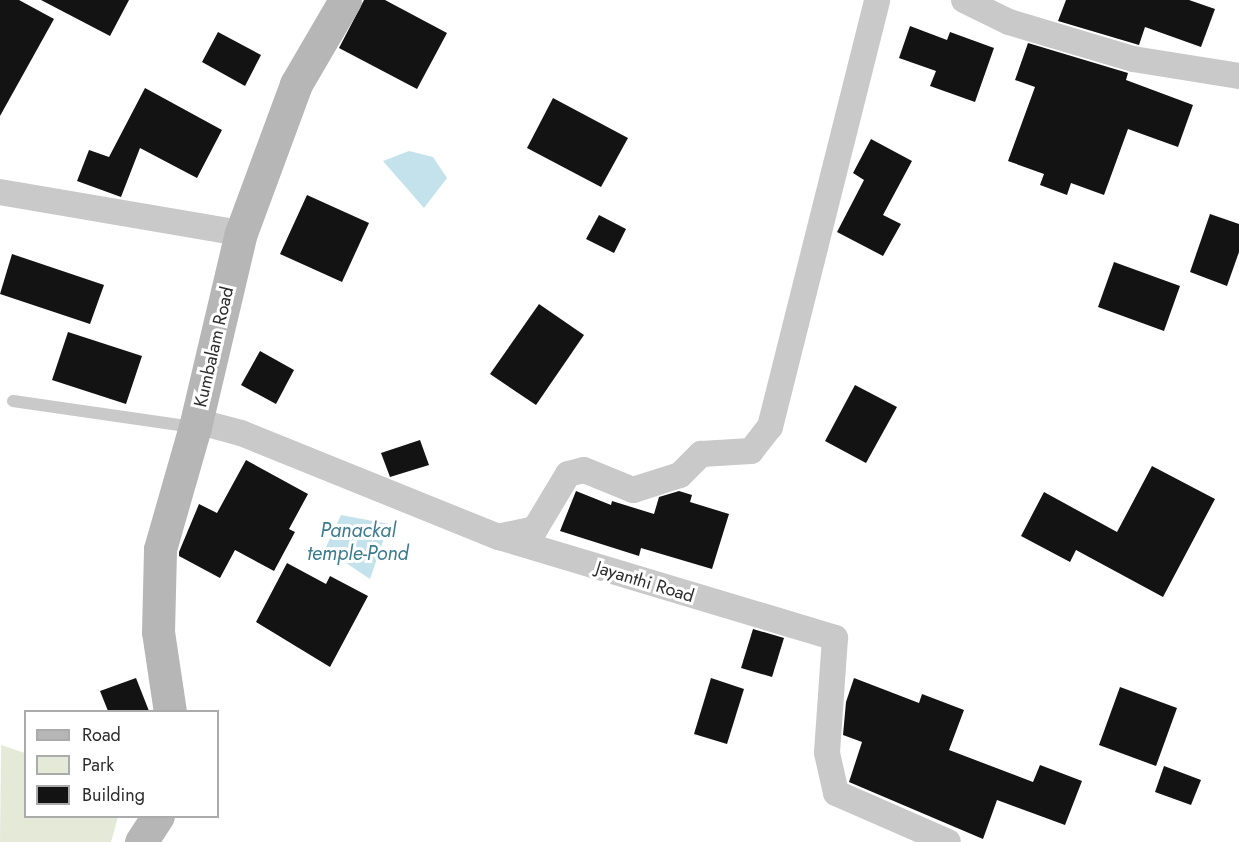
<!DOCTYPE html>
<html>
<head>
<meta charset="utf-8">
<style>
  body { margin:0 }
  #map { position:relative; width:1239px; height:842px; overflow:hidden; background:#fff; font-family:Jost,sans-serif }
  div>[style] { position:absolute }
  .green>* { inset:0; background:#e5ead8 }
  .water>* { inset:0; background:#c4e2eb }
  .building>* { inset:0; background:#131313 }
  .lane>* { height:12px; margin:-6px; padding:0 6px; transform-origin:6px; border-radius:6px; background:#c9c9c9 }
  .street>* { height:26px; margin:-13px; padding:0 13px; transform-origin:13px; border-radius:13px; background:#c9c9c9 }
  .secondary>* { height:33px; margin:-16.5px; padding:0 16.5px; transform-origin:16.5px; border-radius:16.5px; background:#b6b6b6 }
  span { translate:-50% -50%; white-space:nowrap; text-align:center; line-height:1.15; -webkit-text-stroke:6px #fff; paint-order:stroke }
  .street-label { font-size:18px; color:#2c2c2c }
  .water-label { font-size:20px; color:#3a7b8e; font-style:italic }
  .legend { position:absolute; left:24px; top:710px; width:195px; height:108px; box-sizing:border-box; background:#fff; border:2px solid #ababab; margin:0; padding:8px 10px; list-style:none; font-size:18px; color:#2c2c2c }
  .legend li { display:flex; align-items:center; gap:12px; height:30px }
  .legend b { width:30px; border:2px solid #ababab }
</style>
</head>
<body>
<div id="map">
  <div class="green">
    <div style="clip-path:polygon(1px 745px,25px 753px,26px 816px,118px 817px,111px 842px,0 842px)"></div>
  </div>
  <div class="water">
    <div style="clip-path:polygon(409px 151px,433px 157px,447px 178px,424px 208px,383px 161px)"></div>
    <div style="clip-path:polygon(341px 515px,389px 524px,370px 579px,325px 549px)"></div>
  </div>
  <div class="building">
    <div style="clip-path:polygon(0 0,19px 0,54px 19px,0 116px)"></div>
    <div style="clip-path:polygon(41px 0,129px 0,110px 36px)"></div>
    <div style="clip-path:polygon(364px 0,385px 0,447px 33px,417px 89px,339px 48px)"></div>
    <div style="clip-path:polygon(1066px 0,1189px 0,1215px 9px,1201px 47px,1145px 27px,1139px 45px,1058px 21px)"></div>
    <div style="clip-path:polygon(910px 26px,947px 40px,950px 32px,994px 48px,975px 102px,930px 86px,936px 71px,899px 58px)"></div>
    <div style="clip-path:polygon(218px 32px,261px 55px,245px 86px,202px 62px)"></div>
    <div style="clip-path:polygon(1028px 43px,1128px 73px,1126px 80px,1193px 105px,1178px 147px,1128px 129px,1104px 195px,1071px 183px,1067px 195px,1040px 185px,1044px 174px,1008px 161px,1035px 87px,1015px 80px)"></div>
    <div style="clip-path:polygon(145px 88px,222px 130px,197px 178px,140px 148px,121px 197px,77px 181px,89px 150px,109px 157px)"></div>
    <div style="clip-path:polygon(553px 98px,628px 138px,601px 187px,527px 148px)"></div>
    <div style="clip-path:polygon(871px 139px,912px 161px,883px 215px,901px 224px,883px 256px,837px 232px,864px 180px,853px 173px)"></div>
    <div style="clip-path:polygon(307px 195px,369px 223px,342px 282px,280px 254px)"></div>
    <div style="clip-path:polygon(1210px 214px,1239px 224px,1239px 252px,1227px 286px,1190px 272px)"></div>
    <div style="clip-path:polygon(599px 215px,626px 229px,614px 253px,586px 239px)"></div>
    <div style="clip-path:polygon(12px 254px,104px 285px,90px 324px,0 294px)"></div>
    <div style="clip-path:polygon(1114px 262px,1180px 286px,1164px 331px,1098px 307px)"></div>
    <div style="clip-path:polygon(539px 304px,584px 335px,536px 405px,490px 374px)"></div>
    <div style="clip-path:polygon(68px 332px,142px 356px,126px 404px,52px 380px)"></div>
    <div style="clip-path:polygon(260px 351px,294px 370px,276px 404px,241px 385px)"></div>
    <div style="clip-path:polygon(855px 385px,897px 407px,866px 463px,825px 441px)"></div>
    <div style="clip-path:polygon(420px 440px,429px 465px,390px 477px,381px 453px)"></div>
    <div style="clip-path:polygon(246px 460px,308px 494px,289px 529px,295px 532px,274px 571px,235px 550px,220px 578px,179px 556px,179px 552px,199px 504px,217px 513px)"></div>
    <div style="clip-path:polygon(1152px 466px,1215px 499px,1163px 597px,1076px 550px,1070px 562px,1021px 536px,1044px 492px,1117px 532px)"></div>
    <div style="clip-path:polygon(576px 491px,611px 505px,612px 501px,654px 514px,659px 497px,679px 491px,692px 495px,690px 502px,729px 514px,712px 569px,641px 548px,639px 556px,560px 531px)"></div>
    <div style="clip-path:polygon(287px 563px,326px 584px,330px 576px,368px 596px,330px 667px,256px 622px)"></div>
    <div style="clip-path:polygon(753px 629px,784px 638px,772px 677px,741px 668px)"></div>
    <div style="clip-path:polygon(136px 678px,149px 711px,108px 711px,100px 691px)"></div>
    <div style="clip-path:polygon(711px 678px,744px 689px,727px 744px,694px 734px)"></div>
    <div style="clip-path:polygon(854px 678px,919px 703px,922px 694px,964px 710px,949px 750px,1033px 782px,1040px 765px,1082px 781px,1065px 825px,997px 800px,983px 839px,849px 782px,862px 742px,843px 735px,846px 702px)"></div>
    <div style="clip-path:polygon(1120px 687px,1177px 708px,1156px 766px,1099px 745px)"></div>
    <div style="clip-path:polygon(1164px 766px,1201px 780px,1191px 805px,1155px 792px)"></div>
  </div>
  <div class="lane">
    <div style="left:13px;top:401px;width:182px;rotate:8.2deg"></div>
  </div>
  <div class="street">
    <div style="left:964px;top:0;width:50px;rotate:26.1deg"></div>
    <div style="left:1009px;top:22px;width:129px;rotate:16.6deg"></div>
    <div style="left:1133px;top:59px;width:107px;rotate:9.1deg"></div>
    <div style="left:0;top:192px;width:244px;rotate:9.7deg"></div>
    <div style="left:196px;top:421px;width:47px;rotate:14.9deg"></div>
    <div style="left:241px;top:433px;width:278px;rotate:22deg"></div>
    <div style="left:499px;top:537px;width:351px;rotate:16.7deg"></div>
    <div style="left:835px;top:638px;width:115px;rotate:94deg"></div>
    <div style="left:827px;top:753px;width:41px;rotate:77.3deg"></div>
    <div style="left:836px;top:793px;width:122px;rotate:23.6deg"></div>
    <div style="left:502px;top:536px;width:34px;rotate:-12deg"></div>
    <div style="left:535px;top:529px;width:64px;rotate:-59deg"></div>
    <div style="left:568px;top:474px;width:16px;rotate:-14deg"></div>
    <div style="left:584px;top:470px;width:53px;rotate:22.2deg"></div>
    <div style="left:633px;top:490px;width:49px;rotate:-17.7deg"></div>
    <div style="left:680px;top:475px;width:30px;rotate:-45deg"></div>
    <div style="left:701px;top:454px;width:50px;rotate:-3.4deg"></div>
    <div style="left:751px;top:451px;width:31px;rotate:-52deg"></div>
    <div style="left:770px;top:427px;width:440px;rotate:-75.9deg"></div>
  </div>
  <div class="secondary">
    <div style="left:170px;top:712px;width:81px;rotate:-98.5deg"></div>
    <div style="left:158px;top:632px;width:83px;rotate:-88.6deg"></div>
    <div style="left:160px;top:549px;width:127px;rotate:-74deg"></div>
    <div style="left:195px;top:427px;width:199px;rotate:-76.7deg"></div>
    <div style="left:241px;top:233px;width:159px;rotate:-69.7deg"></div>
    <div style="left:296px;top:84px;width:97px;rotate:-59.7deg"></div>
    <div style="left:141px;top:842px;width:31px;rotate:-57deg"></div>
  </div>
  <div class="street-label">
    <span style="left:214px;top:347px;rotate:-77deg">Kumbalam Road</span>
    <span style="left:645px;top:582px;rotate:17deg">Jayanthi Road</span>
  </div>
  <div class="water-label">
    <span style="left:358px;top:542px">Panackal<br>temple-Pond</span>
  </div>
  <ul class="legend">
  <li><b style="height:8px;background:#b6b6b6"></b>Road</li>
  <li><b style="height:16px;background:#e5ead8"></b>Park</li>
  <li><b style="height:16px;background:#131313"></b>Building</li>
  </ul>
</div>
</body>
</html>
